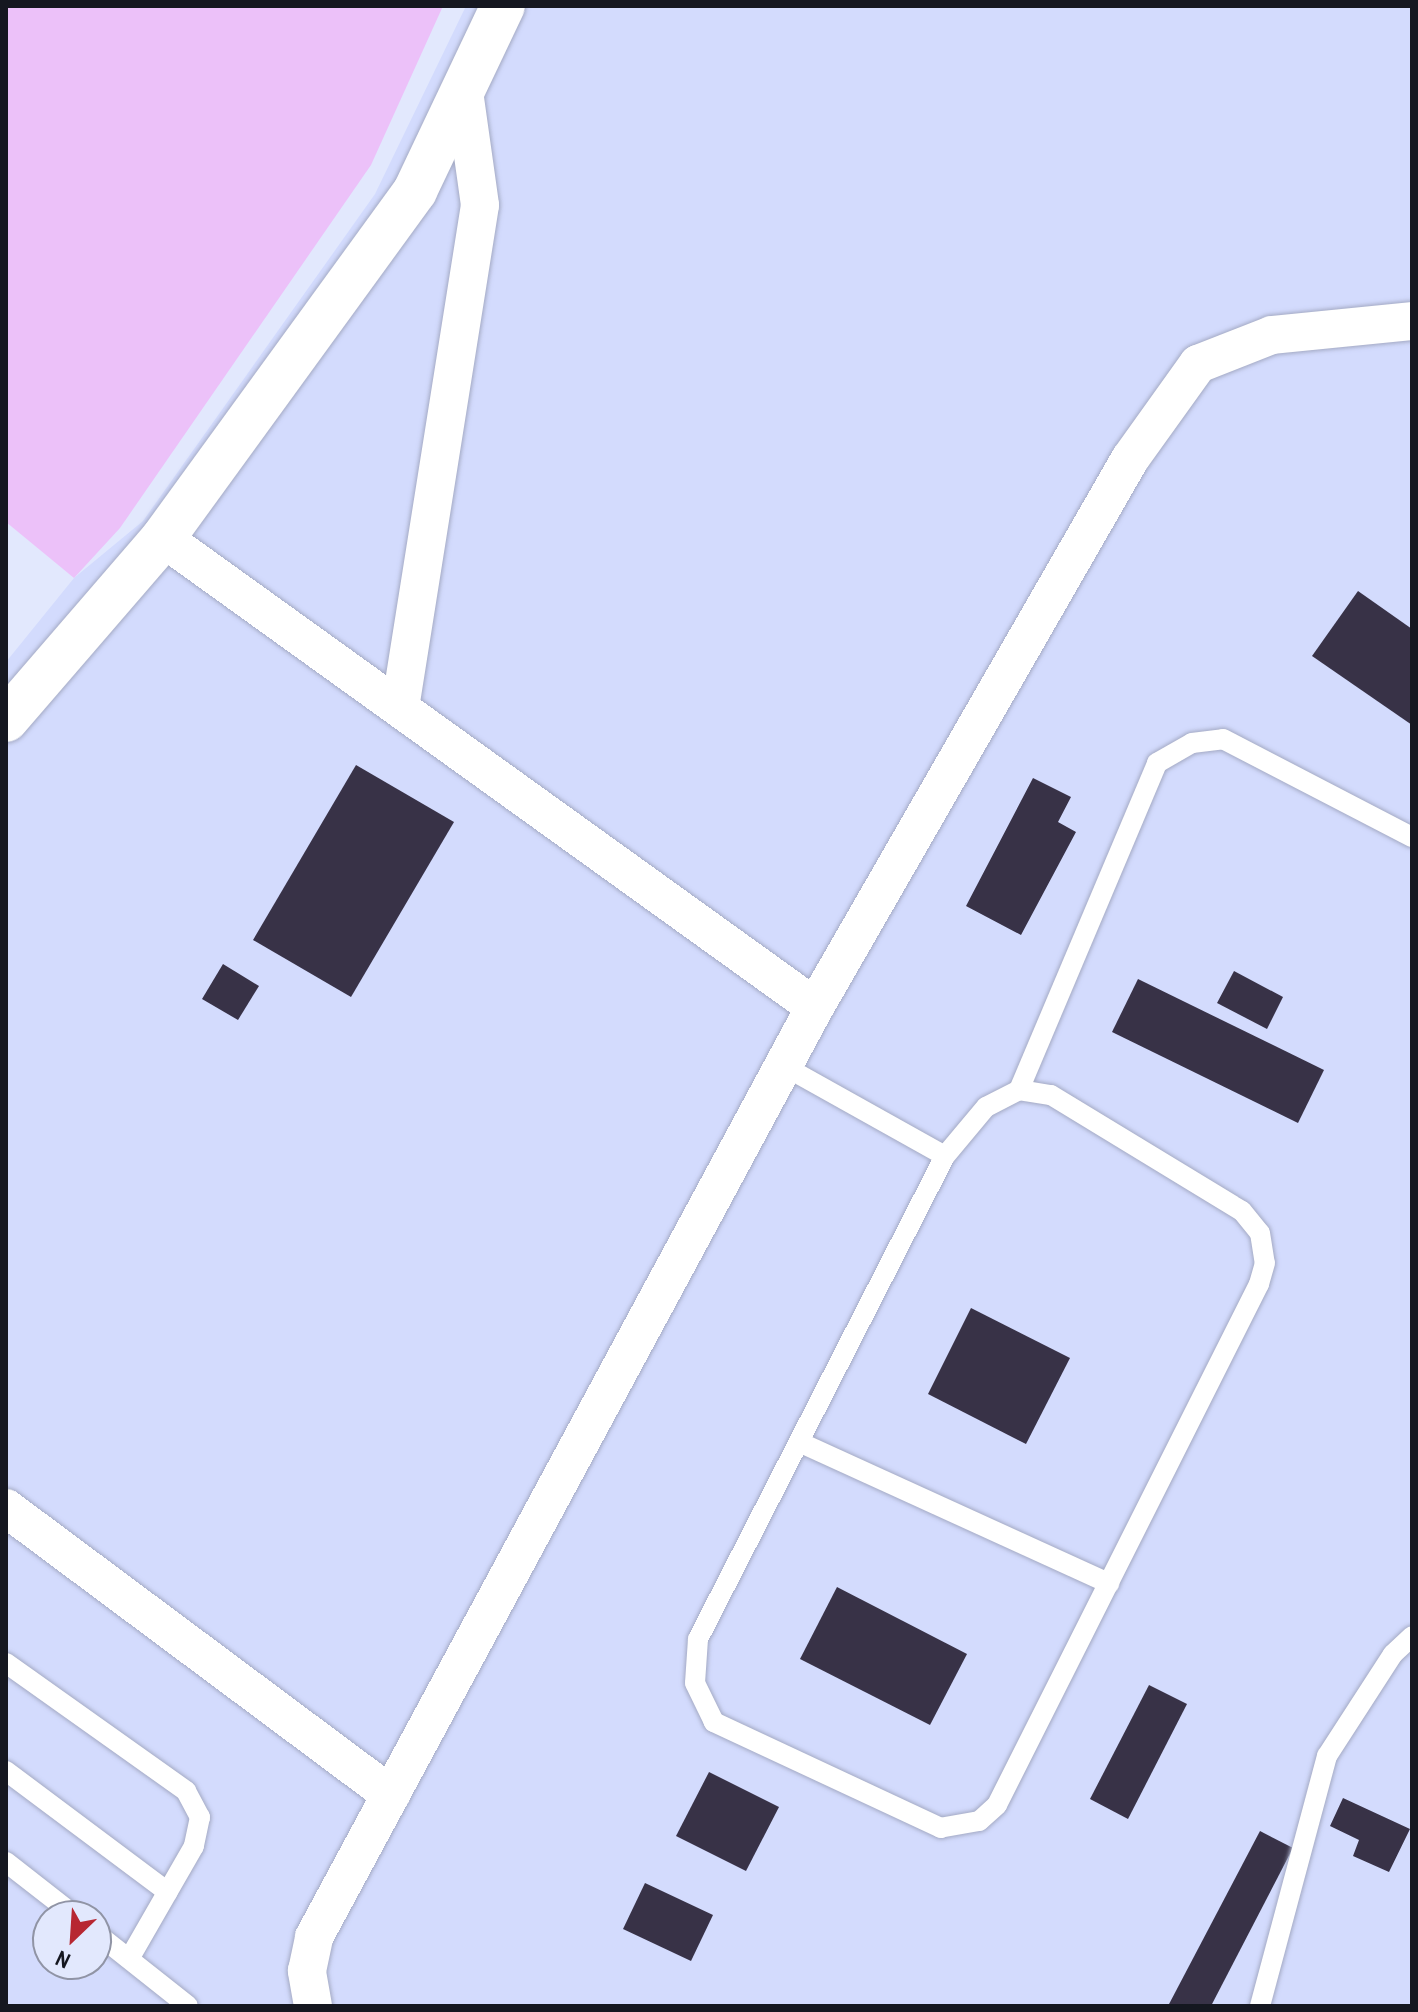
<!DOCTYPE html>
<html>
<head>
<meta charset="utf-8">
<style>
  body { margin:0 }
  #map { position:relative; width:1418px; height:2012px; overflow:hidden; background:#e2e8fd; font-family:"Archivo Narrow",sans-serif }
  div>[style] { position:absolute }
  .built>* { inset:0; background:#d3dbfd }
  .green>* { inset:0; background:#ecc1f9 }
  .building>* { inset:0; background:#383247 }
  .roads { filter:drop-shadow(0 0 2px #a4aac4) drop-shadow(0 0 2px #a4aac4) }
  .lane>* { height:20px; margin:-10px; padding:0 10px; transform-origin:10px; border-radius:10px; background:#fff }
  .street>* { height:38px; margin:-19px; padding:0 19px; transform-origin:19px; border-radius:19px; background:#fff }
  .secondary>* { height:44px; margin:-22px; padding:0 22px; transform-origin:22px; border-radius:22px; background:#fff }
  span { translate:-50% -50%; white-space:nowrap; text-align:center; line-height:1.15; -webkit-text-stroke:8px #e2e8fd; paint-order:stroke }
  .frame { position:absolute; inset:0; border:8px solid #151720; pointer-events:none }
  .north { position:absolute; left:32px; top:1900px; width:80px; height:80px; box-sizing:border-box; background:#e2e8fd; border:2px solid #9094a5; border-radius:50%; rotate:205deg; font-size:22px; font-weight:700; line-height:32px; text-align:center; color:#151720 }
  .north::after { content:''; display:block; margin:auto; width:28px; height:36px; background:#b72732; clip-path:polygon(50% 0,100% 100%,50% 72%,0 100%) }
</style>
</head>
<body>
<div id="map">
  <div class="built">
    <div style="clip-path:polygon(evenodd,466px 6px,1412px 6px,1412px 2006px,6px 2006px,6px 662px,74px 578px,143px 521px,375px 194px,466px 6px,48px 1916px,96px 1916px,96px 1964px,48px 1964px,48px 1916px)"></div>
  </div>
  <div class="green">
    <div style="clip-path:polygon(6px 6px,443px 6px,371px 165px,120px 528px,74px 578px,6px 522px)"></div>
  </div>
  <div class="building">
    <div style="clip-path:polygon(1358px 591px,1412px 629px,1412px 725px,1312px 656px)"></div>
    <div style="clip-path:polygon(356px 765px,454px 822px,351px 997px,253px 940px)"></div>
    <div style="clip-path:polygon(1033px 778px,1071px 797px,1058px 822px,1076px 832px,1021px 935px,966px 906px)"></div>
    <div style="clip-path:polygon(223px 964px,259px 986px,238px 1020px,202px 999px)"></div>
    <div style="clip-path:polygon(1234px 971px,1283px 997px,1267px 1029px,1217px 1003px)"></div>
    <div style="clip-path:polygon(1138px 979px,1324px 1070px,1298px 1123px,1112px 1032px)"></div>
    <div style="clip-path:polygon(971px 1308px,1070px 1358px,1026px 1444px,928px 1394px)"></div>
    <div style="clip-path:polygon(837px 1587px,967px 1654px,930px 1725px,800px 1659px)"></div>
    <div style="clip-path:polygon(1149px 1685px,1187px 1704px,1128px 1819px,1090px 1799px)"></div>
    <div style="clip-path:polygon(709px 1772px,779px 1807px,746px 1871px,676px 1836px)"></div>
    <div style="clip-path:polygon(1343px 1798px,1410px 1829px,1389px 1872px,1353px 1856px,1359px 1840px,1330px 1826px)"></div>
    <div style="clip-path:polygon(1260px 1831px,1293px 1848px,1211px 2006px,1168px 2006px)"></div>
    <div style="clip-path:polygon(645px 1883px,713px 1915px,691px 1961px,623px 1929px)"></div>
  </div>
  <div class="roads">
    <div class="lane">
      <div style="left:784px;top:1066px;width:184px;rotate:29.2deg"></div>
      <div style="left:1019px;top:1090px;width:32px;rotate:9deg"></div>
      <div style="left:1051px;top:1095px;width:223px;rotate:31.3deg"></div>
      <div style="left:1242px;top:1211px;width:28px;rotate:51deg"></div>
      <div style="left:1260px;top:1233px;width:30px;rotate:81deg"></div>
      <div style="left:1265px;top:1263px;width:22px;rotate:106deg"></div>
      <div style="left:1259px;top:1284px;width:583px;rotate:116.7deg"></div>
      <div style="left:997px;top:1805px;width:24px;rotate:138deg"></div>
      <div style="left:979px;top:1821px;width:39px;rotate:170deg"></div>
      <div style="left:941px;top:1828px;width:251px;rotate:-155deg"></div>
      <div style="left:714px;top:1722px;width:43px;rotate:-116deg"></div>
      <div style="left:695px;top:1683px;width:44px;rotate:-86.1deg"></div>
      <div style="left:698px;top:1639px;width:542px;rotate:-62.92deg"></div>
      <div style="left:945px;top:1156px;width:64px;rotate:-50.1deg"></div>
      <div style="left:986px;top:1107px;width:37px;rotate:-27deg"></div>
      <div style="left:1019px;top:1090px;width:355px;rotate:-67.1deg"></div>
      <div style="left:1157px;top:763px;width:40px;rotate:-29.7deg"></div>
      <div style="left:1192px;top:743px;width:31px;rotate:-7deg"></div>
      <div style="left:1223px;top:739px;width:213px;rotate:27.4deg"></div>
      <div style="left:799px;top:1442px;width:341px;rotate:24.5deg"></div>
      <div style="left:6px;top:1663px;width:221px;rotate:35.4deg"></div>
      <div style="left:186px;top:1791px;width:30px;rotate:62deg"></div>
      <div style="left:200px;top:1817px;width:30px;rotate:102deg"></div>
      <div style="left:194px;top:1846px;width:130px;rotate:119.9deg"></div>
      <div style="left:6px;top:1771px;width:202px;rotate:36.8deg"></div>
      <div style="left:6px;top:1862px;width:88px;rotate:38deg"></div>
      <div style="left:96px;top:1933px;width:117px;rotate:38.4deg"></div>
      <div style="left:1260px;top:2006px;width:259px;rotate:-75deg"></div>
      <div style="left:1327px;top:1756px;width:121px;rotate:-57.1deg"></div>
      <div style="left:1393px;top:1654px;width:26px;rotate:-43deg"></div>
    </div>
    <div class="street">
      <div style="left:163px;top:538px;width:803px;rotate:35.73deg"></div>
      <div style="left:400px;top:708px;width:509px;rotate:-80.96deg"></div>
      <div style="left:480px;top:205px;width:115px;rotate:-98deg"></div>
      <div style="left:6px;top:1508px;width:480px;rotate:36.7deg"></div>
      <div style="left:313px;top:2006px;width:36px;rotate:-100deg"></div>
      <div style="left:307px;top:1971px;width:35px;rotate:-78deg"></div>
      <div style="left:314px;top:1937px;width:1056px;rotate:-61.69deg"></div>
      <div style="left:815px;top:1007px;width:632px;rotate:-60.11deg"></div>
      <div style="left:1130px;top:459px;width:117px;rotate:-54.4deg"></div>
      <div style="left:1198px;top:364px;width:79px;rotate:-21.4deg"></div>
      <div style="left:1272px;top:335px;width:141px;rotate:-5.7deg"></div>
    </div>
    <div class="secondary">
      <div style="left:6px;top:720px;width:240px;rotate:-49.2deg"></div>
      <div style="left:163px;top:538px;width:429px;rotate:-54deg"></div>
      <div style="left:415px;top:191px;width:205px;rotate:-64.6deg"></div>
    </div>
  </div>
  <div class="frame"></div>
  <div class="north">N</div>
</div>
</body>
</html>
